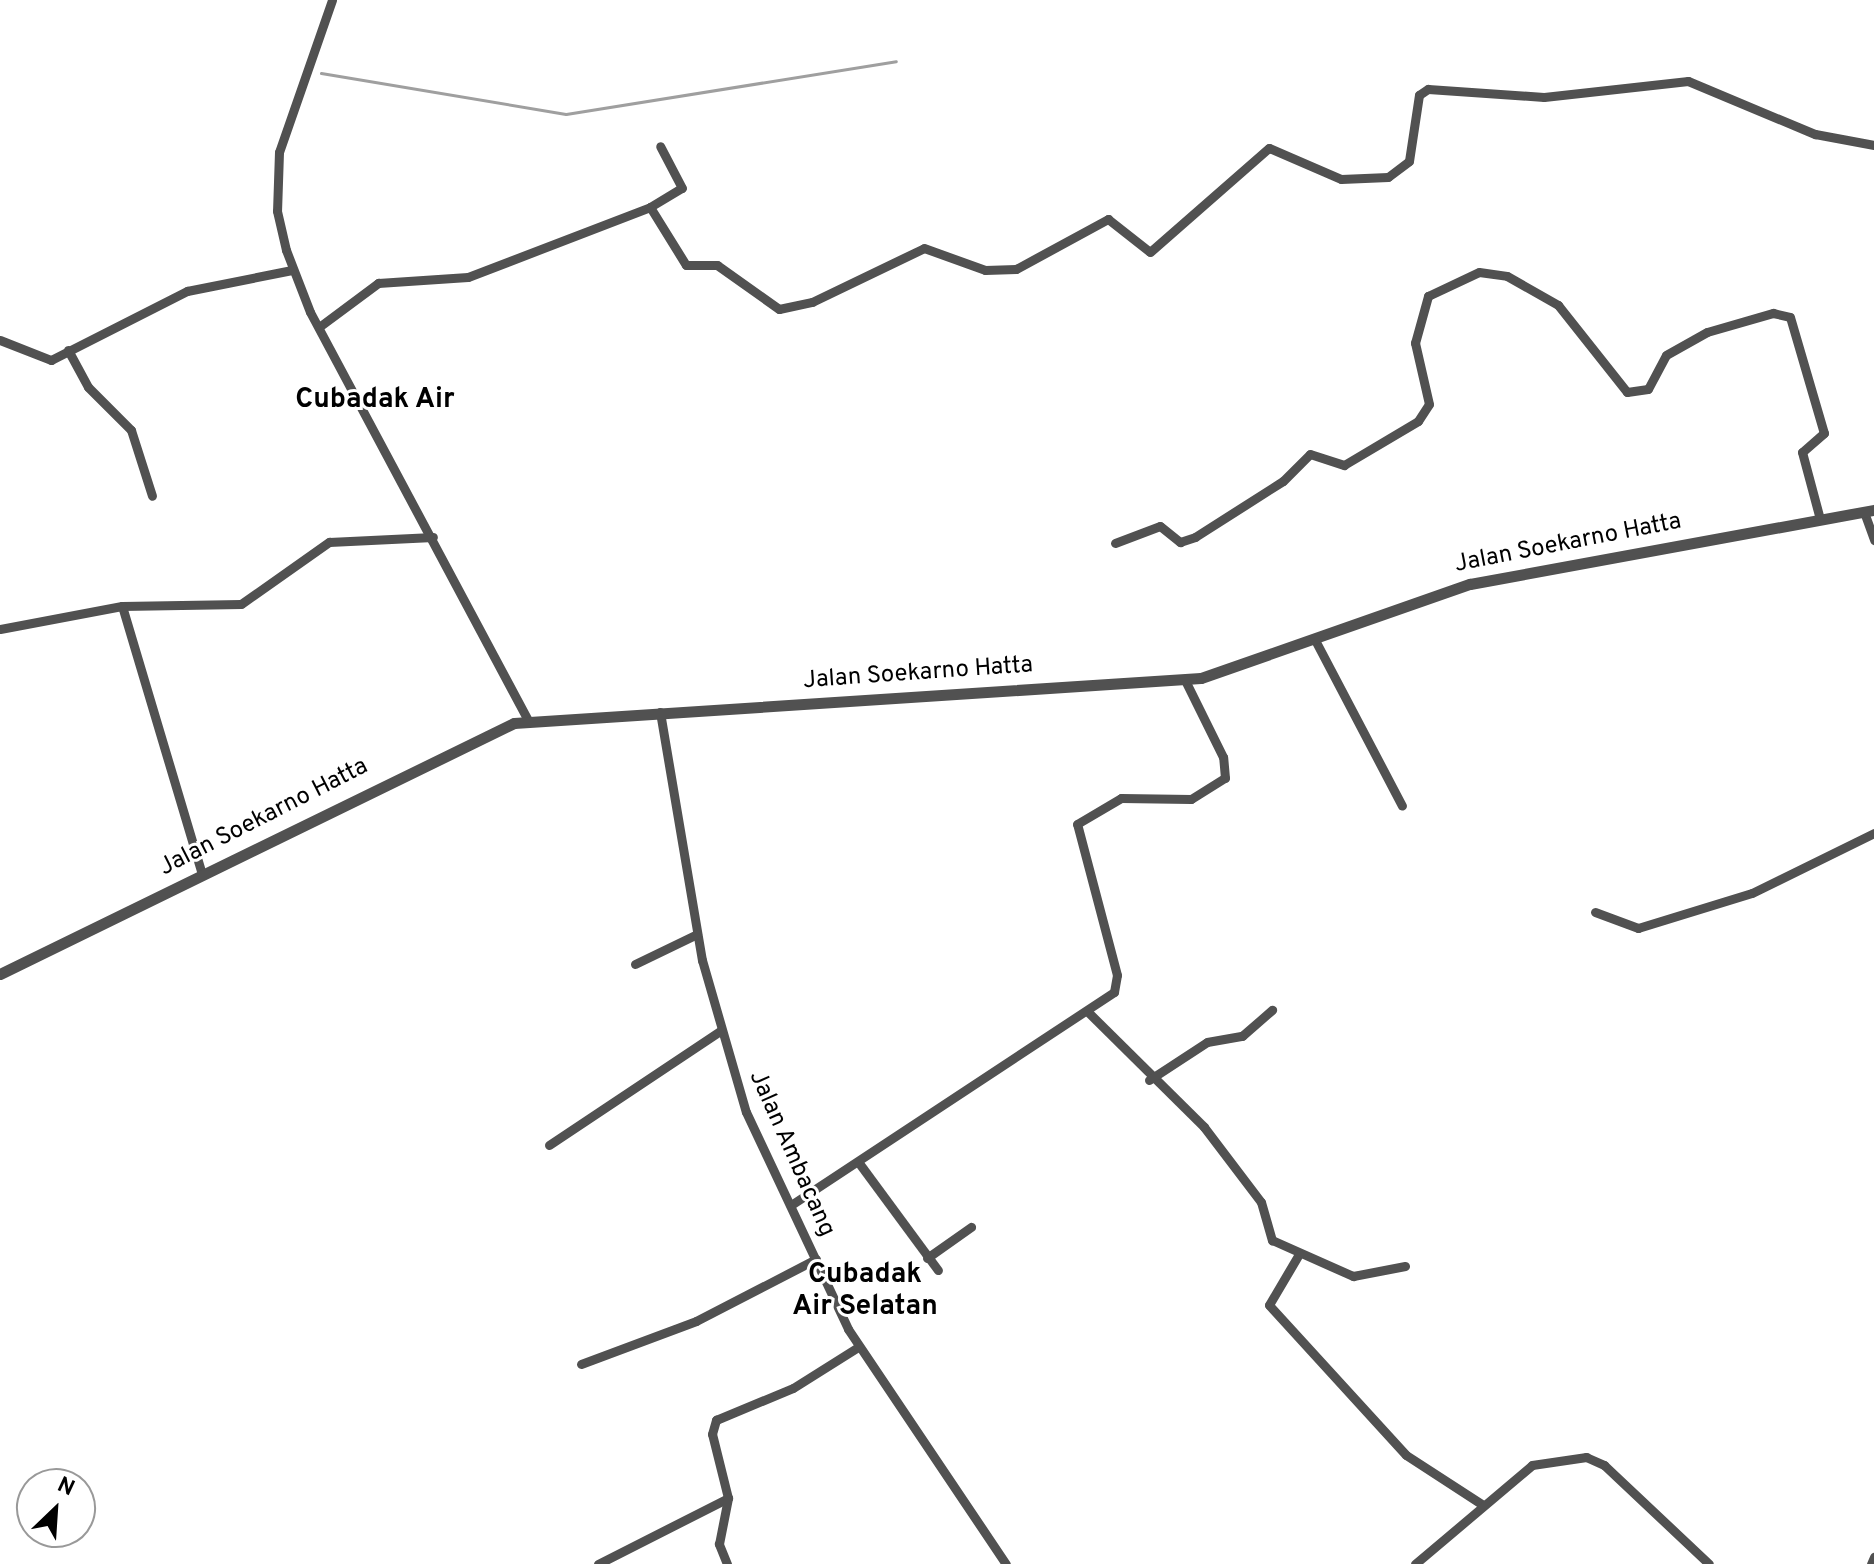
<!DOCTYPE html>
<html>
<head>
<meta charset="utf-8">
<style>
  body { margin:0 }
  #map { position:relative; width:1874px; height:1564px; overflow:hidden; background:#fff; font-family:Overpass,sans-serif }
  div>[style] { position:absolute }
  .stream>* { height:3px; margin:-1.5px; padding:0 1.5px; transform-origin:1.5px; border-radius:1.5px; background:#9f9f9f }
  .minor>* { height:9px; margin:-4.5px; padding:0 4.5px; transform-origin:4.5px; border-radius:4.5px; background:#515151 }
  .tertiary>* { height:11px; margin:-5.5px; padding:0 5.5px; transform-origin:5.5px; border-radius:5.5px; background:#515151 }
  span { translate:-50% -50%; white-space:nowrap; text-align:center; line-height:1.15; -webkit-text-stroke:6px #fff; paint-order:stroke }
  .street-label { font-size:24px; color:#000 }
  .quarter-label { font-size:28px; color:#000; font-weight:700 }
  .north { position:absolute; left:16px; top:1468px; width:80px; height:80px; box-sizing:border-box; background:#fff; border:2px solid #999; border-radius:50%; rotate:25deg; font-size:22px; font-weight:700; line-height:32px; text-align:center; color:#000 }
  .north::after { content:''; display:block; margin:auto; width:28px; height:36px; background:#000; clip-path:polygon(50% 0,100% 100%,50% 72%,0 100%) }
</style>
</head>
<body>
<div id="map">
  <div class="stream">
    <div style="left:321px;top:73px;width:248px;rotate:9.5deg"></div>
    <div style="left:566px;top:114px;width:334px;rotate:-9.1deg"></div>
  </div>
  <div class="minor">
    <div style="left:332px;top:0;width:161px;rotate:109.2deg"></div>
    <div style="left:279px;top:152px;width:59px;rotate:91.9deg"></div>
    <div style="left:277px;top:211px;width:40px;rotate:77deg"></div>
    <div style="left:286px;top:250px;width:66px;rotate:68.8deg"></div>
    <div style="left:310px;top:312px;width:463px;rotate:61.9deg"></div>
    <div style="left:650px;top:207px;width:37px;rotate:-31deg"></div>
    <div style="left:682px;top:188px;width:47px;rotate:-117.6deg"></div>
    <div style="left:319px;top:327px;width:74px;rotate:-36.7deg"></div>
    <div style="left:378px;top:283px;width:90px;rotate:-3.8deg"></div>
    <div style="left:468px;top:277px;width:195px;rotate:-21deg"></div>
    <div style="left:650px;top:207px;width:68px;rotate:58.2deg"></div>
    <div style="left:686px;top:265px;width:31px"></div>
    <div style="left:717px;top:265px;width:76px;rotate:35.4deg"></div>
    <div style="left:779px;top:309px;width:34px;rotate:-12deg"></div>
    <div style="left:812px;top:302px;width:124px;rotate:-25.7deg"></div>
    <div style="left:924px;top:248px;width:65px;rotate:19.8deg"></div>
    <div style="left:985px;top:270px;width:31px;rotate:-2deg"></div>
    <div style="left:1016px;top:269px;width:105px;rotate:-28.5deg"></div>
    <div style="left:1108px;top:219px;width:53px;rotate:38.2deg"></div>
    <div style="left:1150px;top:252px;width:158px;rotate:-41.2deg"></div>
    <div style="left:1269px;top:148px;width:78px;rotate:23.3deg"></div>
    <div style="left:1341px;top:179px;width:47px;rotate:-2.4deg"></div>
    <div style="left:1388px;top:177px;width:26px;rotate:-37deg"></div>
    <div style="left:1409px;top:161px;width:67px;rotate:-81.4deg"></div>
    <div style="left:1419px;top:95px;width:11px;rotate:-34deg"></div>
    <div style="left:1428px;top:89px;width:116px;rotate:3.9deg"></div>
    <div style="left:1544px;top:97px;width:145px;rotate:-6.3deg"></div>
    <div style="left:1688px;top:81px;width:138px;rotate:22.7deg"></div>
    <div style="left:1815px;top:134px;width:60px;rotate:10.6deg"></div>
    <div style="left:0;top:340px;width:55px;rotate:21.4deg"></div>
    <div style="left:51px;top:360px;width:153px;rotate:-26.9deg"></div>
    <div style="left:187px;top:291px;width:107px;rotate:-11.3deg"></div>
    <div style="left:68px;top:350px;width:42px;rotate:61.6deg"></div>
    <div style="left:88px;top:387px;width:61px;rotate:45deg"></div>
    <div style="left:131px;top:430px;width:69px;rotate:72.3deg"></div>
    <div style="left:1864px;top:512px;width:30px;rotate:70deg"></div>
    <div style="left:1115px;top:543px;width:48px;rotate:-20.7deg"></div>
    <div style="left:1160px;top:526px;width:26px;rotate:39deg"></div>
    <div style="left:1180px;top:542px;width:16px;rotate:-18deg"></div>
    <div style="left:1195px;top:537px;width:104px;rotate:-32.5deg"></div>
    <div style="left:1283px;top:481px;width:38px;rotate:-45deg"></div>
    <div style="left:1310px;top:454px;width:36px;rotate:18deg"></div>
    <div style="left:1344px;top:465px;width:86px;rotate:-30.7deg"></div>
    <div style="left:1418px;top:421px;width:20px;rotate:-57deg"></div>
    <div style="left:1429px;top:404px;width:63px;rotate:-102.9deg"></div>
    <div style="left:1415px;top:343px;width:49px;rotate:-74.5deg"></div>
    <div style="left:1428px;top:296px;width:56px;rotate:-25.2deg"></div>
    <div style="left:1479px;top:272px;width:28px;rotate:8deg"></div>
    <div style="left:1507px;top:276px;width:59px;rotate:29.6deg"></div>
    <div style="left:1558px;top:305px;width:111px;rotate:51.6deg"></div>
    <div style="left:1627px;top:392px;width:21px;rotate:-8deg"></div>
    <div style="left:1648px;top:389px;width:38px;rotate:-62deg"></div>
    <div style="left:1666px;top:355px;width:47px;rotate:-29.3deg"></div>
    <div style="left:1707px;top:332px;width:69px;rotate:-16.1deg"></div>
    <div style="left:1773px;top:313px;width:17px;rotate:13deg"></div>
    <div style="left:1790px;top:317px;width:121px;rotate:73.7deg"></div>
    <div style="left:1824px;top:433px;width:29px;rotate:139deg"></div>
    <div style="left:1802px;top:452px;width:69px;rotate:75deg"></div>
    <div style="left:122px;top:606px;width:119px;rotate:-1deg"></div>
    <div style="left:241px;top:604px;width:108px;rotate:-35.2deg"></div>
    <div style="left:329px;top:542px;width:104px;rotate:-2.8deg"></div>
    <div style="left:0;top:629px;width:124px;rotate:-10.7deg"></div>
    <div style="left:122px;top:606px;width:280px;rotate:73.4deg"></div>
    <div style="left:1315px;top:640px;width:187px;rotate:62.3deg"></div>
    <div style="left:660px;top:712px;width:252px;rotate:80.4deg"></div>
    <div style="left:702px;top:960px;width:158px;rotate:73.9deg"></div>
    <div style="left:746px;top:1112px;width:240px;rotate:64.8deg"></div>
    <div style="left:848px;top:1329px;width:283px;rotate:56.1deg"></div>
    <div style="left:1595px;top:912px;width:46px;rotate:20.4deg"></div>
    <div style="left:1638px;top:928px;width:119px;rotate:-17.1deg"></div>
    <div style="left:1752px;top:893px;width:136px;rotate:-26.2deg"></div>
    <div style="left:635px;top:964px;width:69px;rotate:-25.8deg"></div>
    <div style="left:1089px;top:1013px;width:162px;rotate:44.7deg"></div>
    <div style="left:1204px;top:1127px;width:94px;rotate:52.8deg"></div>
    <div style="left:1261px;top:1202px;width:40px;rotate:74deg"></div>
    <div style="left:1272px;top:1240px;width:89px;rotate:24deg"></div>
    <div style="left:1353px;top:1276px;width:53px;rotate:-10.9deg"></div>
    <div style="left:1149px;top:1080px;width:69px;rotate:-33.2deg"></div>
    <div style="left:1207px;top:1042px;width:36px;rotate:-10deg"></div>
    <div style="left:1242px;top:1036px;width:40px;rotate:-41deg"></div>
    <div style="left:549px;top:1145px;width:206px;rotate:-33.7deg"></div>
    <div style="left:859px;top:1163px;width:133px;rotate:53.6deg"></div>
    <div style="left:791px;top:1205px;width:387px;rotate:-33.4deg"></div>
    <div style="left:1114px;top:992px;width:17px;rotate:-80deg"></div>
    <div style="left:1117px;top:975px;width:156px;rotate:-104.8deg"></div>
    <div style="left:1077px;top:824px;width:51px;rotate:-30.6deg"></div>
    <div style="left:1121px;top:798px;width:70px;rotate:0.8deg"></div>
    <div style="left:1191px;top:799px;width:40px;rotate:-32deg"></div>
    <div style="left:1225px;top:778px;width:21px;rotate:-95deg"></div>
    <div style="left:1223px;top:757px;width:86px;rotate:-116.3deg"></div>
    <div style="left:1299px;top:1254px;width:59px;rotate:120.5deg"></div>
    <div style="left:1269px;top:1305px;width:203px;rotate:47.6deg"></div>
    <div style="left:1406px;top:1455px;width:92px;rotate:33deg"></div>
    <div style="left:927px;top:1258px;width:54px;rotate:-35.2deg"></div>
    <div style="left:581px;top:1364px;width:123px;rotate:-20.5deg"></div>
    <div style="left:696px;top:1321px;width:135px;rotate:-27.3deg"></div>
    <div style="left:598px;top:1564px;width:146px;rotate:-26.9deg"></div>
    <div style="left:728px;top:1498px;width:66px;rotate:-104deg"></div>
    <div style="left:712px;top:1434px;width:15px;rotate:-74deg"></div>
    <div style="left:716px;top:1420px;width:83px;rotate:-22.6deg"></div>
    <div style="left:793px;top:1388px;width:77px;rotate:-32.2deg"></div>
    <div style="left:727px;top:1564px;width:22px;rotate:-112deg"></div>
    <div style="left:719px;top:1544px;width:47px;rotate:-78.9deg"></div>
    <div style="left:1415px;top:1564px;width:153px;rotate:-40.2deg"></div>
    <div style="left:1532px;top:1465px;width:55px;rotate:-8.4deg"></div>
    <div style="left:1586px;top:1457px;width:20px;rotate:24deg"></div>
    <div style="left:1604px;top:1465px;width:144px;rotate:43.3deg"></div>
    <div style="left:1871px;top:1564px;width:8px;rotate:-67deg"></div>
  </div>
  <div class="tertiary">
    <div style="left:0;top:974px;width:572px;rotate:-26.03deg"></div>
    <div style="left:514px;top:723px;width:688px;rotate:-3.75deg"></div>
    <div style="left:1201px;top:678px;width:285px;rotate:-19.3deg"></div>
    <div style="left:1470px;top:584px;width:411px;rotate:-10.4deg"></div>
  </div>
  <div class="street-label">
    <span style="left:1568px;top:544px;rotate:-11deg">Jalan Soekarno Hatta</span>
    <span style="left:918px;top:674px;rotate:-4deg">Jalan Soekarno Hatta</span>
    <span style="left:264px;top:818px;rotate:-27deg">Jalan Soekarno Hatta</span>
    <span style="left:791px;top:1154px;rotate:66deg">Jalan Ambacang</span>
  </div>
  <div class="quarter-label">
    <span style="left:375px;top:400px">Cubadak Air</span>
    <span style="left:865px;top:1291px">Cubadak<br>Air Selatan</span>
  </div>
  <div class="north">N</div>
</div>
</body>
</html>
